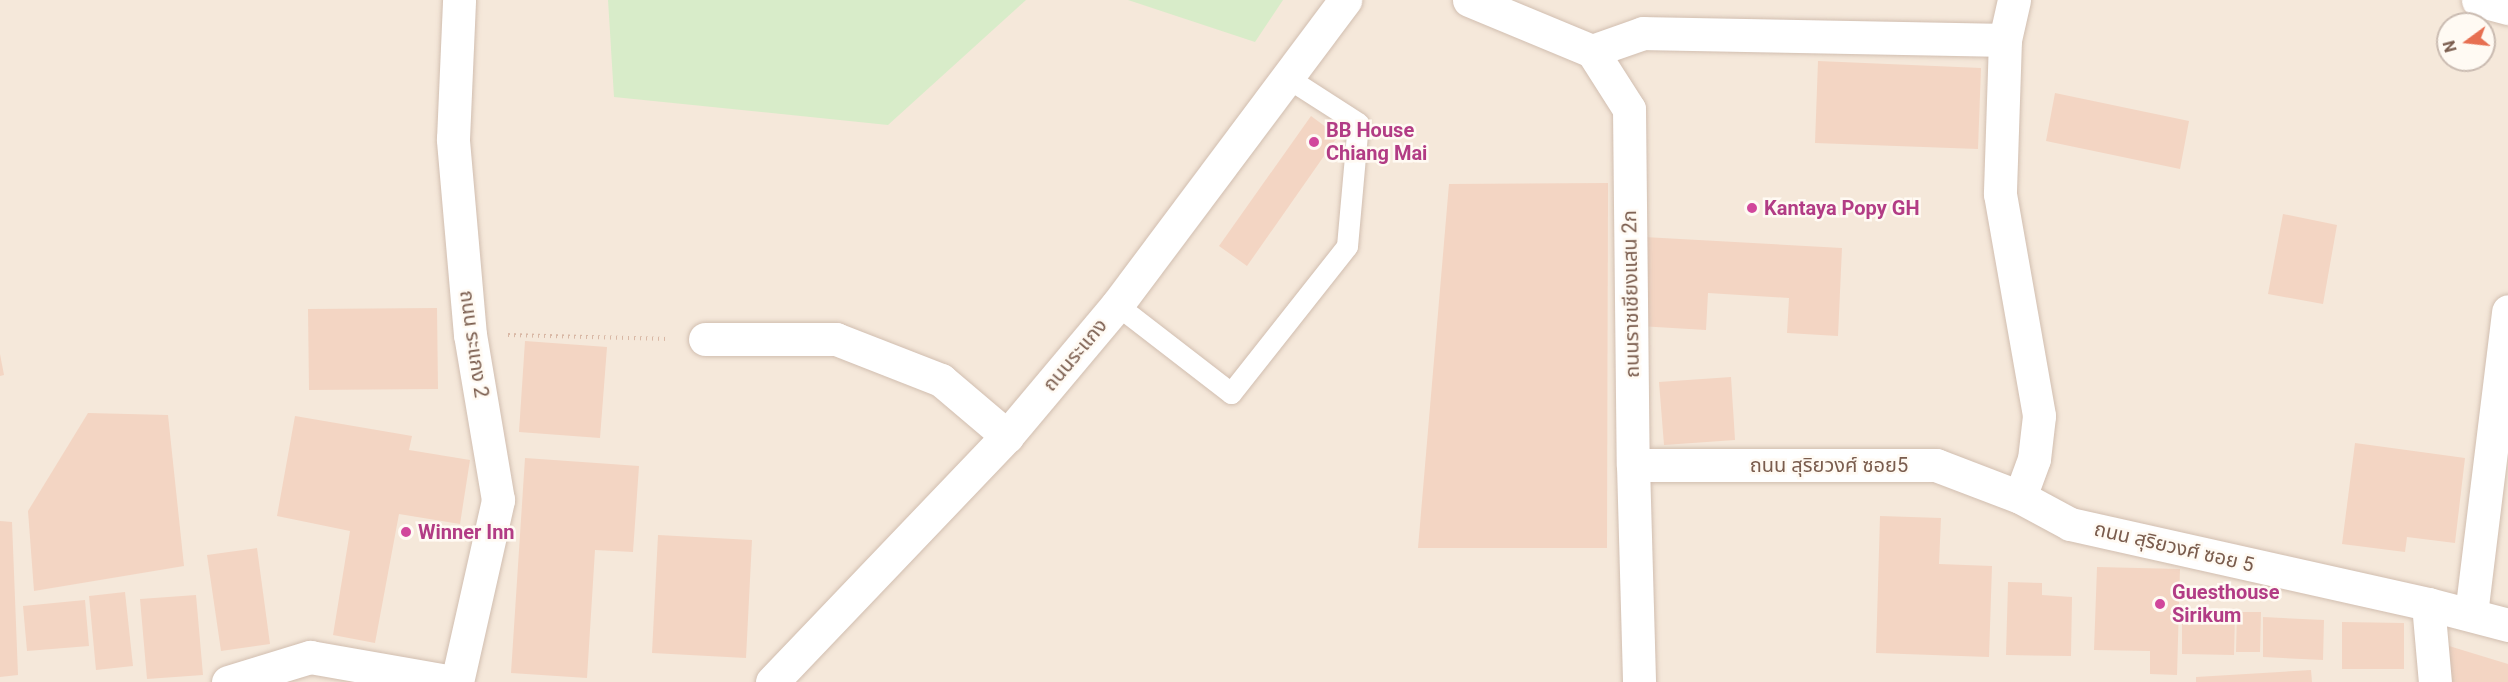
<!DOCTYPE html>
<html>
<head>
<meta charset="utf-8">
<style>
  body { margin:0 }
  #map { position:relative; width:2508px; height:682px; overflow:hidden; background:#fdf6ec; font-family:Roboto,"Noto Sans Thai",sans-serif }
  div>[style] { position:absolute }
  .residential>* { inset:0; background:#f5e8da }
  .green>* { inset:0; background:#d8ecc9 }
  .building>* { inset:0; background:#f3d5c3 }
  .path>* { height:4px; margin-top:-2px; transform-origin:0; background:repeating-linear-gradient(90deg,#d9b8a5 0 1.5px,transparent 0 6px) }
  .roads { filter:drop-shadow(0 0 2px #d1beb0) drop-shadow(0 0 2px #d1beb0) }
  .service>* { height:21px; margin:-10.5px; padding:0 10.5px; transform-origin:10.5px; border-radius:10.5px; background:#fff }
  .minor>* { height:33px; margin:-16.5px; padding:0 16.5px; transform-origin:16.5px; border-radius:16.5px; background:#fff }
  .dots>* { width:16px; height:16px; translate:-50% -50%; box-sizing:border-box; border:3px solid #fffaf3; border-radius:50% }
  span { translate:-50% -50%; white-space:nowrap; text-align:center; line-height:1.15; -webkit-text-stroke:5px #fffaf3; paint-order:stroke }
  .hotel-label { font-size:20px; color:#b23c85; font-weight:700 }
  .left { translate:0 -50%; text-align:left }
  .street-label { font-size:20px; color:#7a5c4d }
  .north { position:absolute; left:2436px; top:12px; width:60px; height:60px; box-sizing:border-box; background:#fffaf3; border:2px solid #cabbb1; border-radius:50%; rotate:255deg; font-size:16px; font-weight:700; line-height:24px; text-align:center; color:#7a5c4d }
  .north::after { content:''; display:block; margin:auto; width:21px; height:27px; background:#e76f51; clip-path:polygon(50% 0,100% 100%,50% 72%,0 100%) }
</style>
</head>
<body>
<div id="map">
  <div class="residential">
    <div style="clip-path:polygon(evenodd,0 0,2508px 0,2508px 682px,0 682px,0 0,2448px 24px,2484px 24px,2484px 60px,2448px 60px,2448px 24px)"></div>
  </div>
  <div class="green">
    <div style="clip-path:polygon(608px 0,1026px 0,888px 125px,614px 97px)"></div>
    <div style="clip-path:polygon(1128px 0,1283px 0,1255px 42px)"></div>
  </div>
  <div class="building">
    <div style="clip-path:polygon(1818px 61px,1981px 68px,1978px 149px,1815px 143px)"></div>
    <div style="clip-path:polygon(2055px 93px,2189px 121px,2180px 169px,2046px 141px)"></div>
    <div style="clip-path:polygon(1311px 116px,1338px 136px,1247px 266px,1219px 246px)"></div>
    <div style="clip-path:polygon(1608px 183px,1607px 548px,1418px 548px,1449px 184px)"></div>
    <div style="clip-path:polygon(2283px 214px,2337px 225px,2323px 304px,2268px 294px)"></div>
    <div style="clip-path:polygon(1644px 237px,1842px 248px,1838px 336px,1787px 333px,1789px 298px,1708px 293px,1706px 330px,1639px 326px)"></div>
    <div style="clip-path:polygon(437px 308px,438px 389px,309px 390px,308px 309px)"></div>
    <div style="clip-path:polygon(525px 341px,607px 347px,600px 438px,519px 432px)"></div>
    <div style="clip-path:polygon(0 354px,4px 375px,0 376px)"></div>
    <div style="clip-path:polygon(1731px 377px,1735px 440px,1664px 445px,1659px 382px)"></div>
    <div style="clip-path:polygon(88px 413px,168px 415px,184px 566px,34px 591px,28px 511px)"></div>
    <div style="clip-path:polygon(295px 416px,412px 436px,409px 450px,470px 460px,460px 524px,399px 514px,375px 643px,333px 635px,350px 531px,277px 516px)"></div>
    <div style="clip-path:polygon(2355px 443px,2465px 458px,2455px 543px,2407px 537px,2405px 552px,2342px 544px)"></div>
    <div style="clip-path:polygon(525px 458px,639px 466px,633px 552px,595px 550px,587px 678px,511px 673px)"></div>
    <div style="clip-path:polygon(1880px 516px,1941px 518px,1939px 564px,1992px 566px,1989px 657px,1876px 653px)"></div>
    <div style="clip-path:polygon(0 521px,12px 522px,18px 675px,0 677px)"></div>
    <div style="clip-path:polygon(658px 535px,752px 540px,746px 658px,652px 653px)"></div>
    <div style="clip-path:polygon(257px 548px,270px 644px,221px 651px,207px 555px)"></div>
    <div style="clip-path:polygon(2097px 567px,2180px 569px,2177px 675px,2150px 674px,2150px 651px,2094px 650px)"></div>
    <div style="clip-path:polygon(2008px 582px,2042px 583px,2042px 595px,2072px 597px,2071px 656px,2006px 655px)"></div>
    <div style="clip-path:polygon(125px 592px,133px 666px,96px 670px,89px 596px)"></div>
    <div style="clip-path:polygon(196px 595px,203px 675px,147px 679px,140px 599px)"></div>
    <div style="clip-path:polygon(85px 600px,89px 646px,27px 651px,23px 606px)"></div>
    <div style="clip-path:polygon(2182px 612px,2235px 614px,2234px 655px,2182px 654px)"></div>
    <div style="clip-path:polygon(2237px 612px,2261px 612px,2260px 652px,2236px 652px)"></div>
    <div style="clip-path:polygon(2263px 617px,2324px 620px,2323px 660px,2263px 657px)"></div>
    <div style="clip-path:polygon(2342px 622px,2404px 623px,2404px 669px,2342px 669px)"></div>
    <div style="clip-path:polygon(2449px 646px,2508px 664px,2508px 682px,2450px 682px)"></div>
    <div style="clip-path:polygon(2311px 670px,2312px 682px,2196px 682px,2196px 677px)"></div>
  </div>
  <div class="path">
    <div style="left:508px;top:335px;width:160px;rotate:1.4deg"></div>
  </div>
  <div class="roads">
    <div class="service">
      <div style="left:1117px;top:305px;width:144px;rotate:37.7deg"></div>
      <div style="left:1231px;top:393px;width:187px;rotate:-51.7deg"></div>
      <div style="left:1347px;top:246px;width:123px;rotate:-84.9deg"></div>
      <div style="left:1358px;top:123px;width:83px;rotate:-147.3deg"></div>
    </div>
    <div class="minor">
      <div style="left:1469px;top:0;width:133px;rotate:22.5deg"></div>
      <div style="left:1592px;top:51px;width:69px;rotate:57.5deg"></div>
      <div style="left:1629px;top:109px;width:356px;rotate:89.4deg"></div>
      <div style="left:1633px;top:465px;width:217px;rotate:88.4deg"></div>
      <div style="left:2014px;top:0;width:41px;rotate:102.7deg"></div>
      <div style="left:2005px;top:40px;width:154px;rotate:91.9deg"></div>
      <div style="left:2000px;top:194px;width:225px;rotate:80deg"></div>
      <div style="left:2039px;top:416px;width:43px;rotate:96.6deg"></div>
      <div style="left:2034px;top:459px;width:40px;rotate:110.2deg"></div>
      <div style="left:2478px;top:0;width:31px;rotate:15deg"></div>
      <div style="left:1592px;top:51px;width:54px;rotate:-19.4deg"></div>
      <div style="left:1643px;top:33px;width:362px;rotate:1.1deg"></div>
      <div style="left:705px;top:339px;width:131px"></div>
      <div style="left:836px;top:339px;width:113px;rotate:21.3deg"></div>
      <div style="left:941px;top:380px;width:87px;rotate:40.3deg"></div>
      <div style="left:1633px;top:465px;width:303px"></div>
      <div style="left:1936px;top:465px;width:90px;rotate:20.9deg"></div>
      <div style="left:2020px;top:497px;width:57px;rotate:28.4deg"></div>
      <div style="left:2070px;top:524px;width:367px;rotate:12.6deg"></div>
      <div style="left:2428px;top:604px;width:83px;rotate:14.7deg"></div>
      <div style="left:2428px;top:604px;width:78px;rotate:84.9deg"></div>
      <div style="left:2471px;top:614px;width:305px;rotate:-83deg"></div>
      <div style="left:228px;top:682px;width:86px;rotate:-17deg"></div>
      <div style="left:310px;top:657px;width:145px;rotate:9.9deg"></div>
      <div style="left:457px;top:682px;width:187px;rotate:-77.3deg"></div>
      <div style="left:498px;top:500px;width:167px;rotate:-99.6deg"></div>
      <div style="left:470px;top:335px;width:197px;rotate:-95deg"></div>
      <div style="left:453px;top:139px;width:139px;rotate:-87.5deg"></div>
      <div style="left:772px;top:682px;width:340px;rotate:-46.3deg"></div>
      <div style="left:1007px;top:436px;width:171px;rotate:-50deg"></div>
      <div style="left:1117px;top:305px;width:381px;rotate:-53.2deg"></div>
    </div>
  </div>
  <div class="dots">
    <div style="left:1314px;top:142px;background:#d1479c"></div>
    <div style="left:1752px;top:208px;background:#d1479c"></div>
    <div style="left:406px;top:532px;background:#d1479c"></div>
    <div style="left:2160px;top:604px;background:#d1479c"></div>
  </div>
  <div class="hotel-label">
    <span class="left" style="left:1326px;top:142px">BB House<br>Chiang Mai</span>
    <span class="left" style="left:1764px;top:208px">Kantaya Popy GH</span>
    <span class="left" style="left:418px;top:532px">Winner Inn</span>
    <span class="left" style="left:2172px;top:604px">Guesthouse<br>Sirikum</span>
  </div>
  <div class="street-label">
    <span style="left:1631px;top:294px;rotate:-91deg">ถนนราชเชียงแสน 2ก</span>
    <span style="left:474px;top:344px;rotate:82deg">ถนน ระแกง 2</span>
    <span style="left:1075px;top:355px;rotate:-50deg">ถนนระแกง</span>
    <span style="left:1829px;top:465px">ถนน สุริยวงศ์ ซอย5</span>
    <span style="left:2174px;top:547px;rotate:13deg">ถนน สุริยวงศ์ ซอย 5</span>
  </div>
  <div class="north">N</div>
</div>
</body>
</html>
